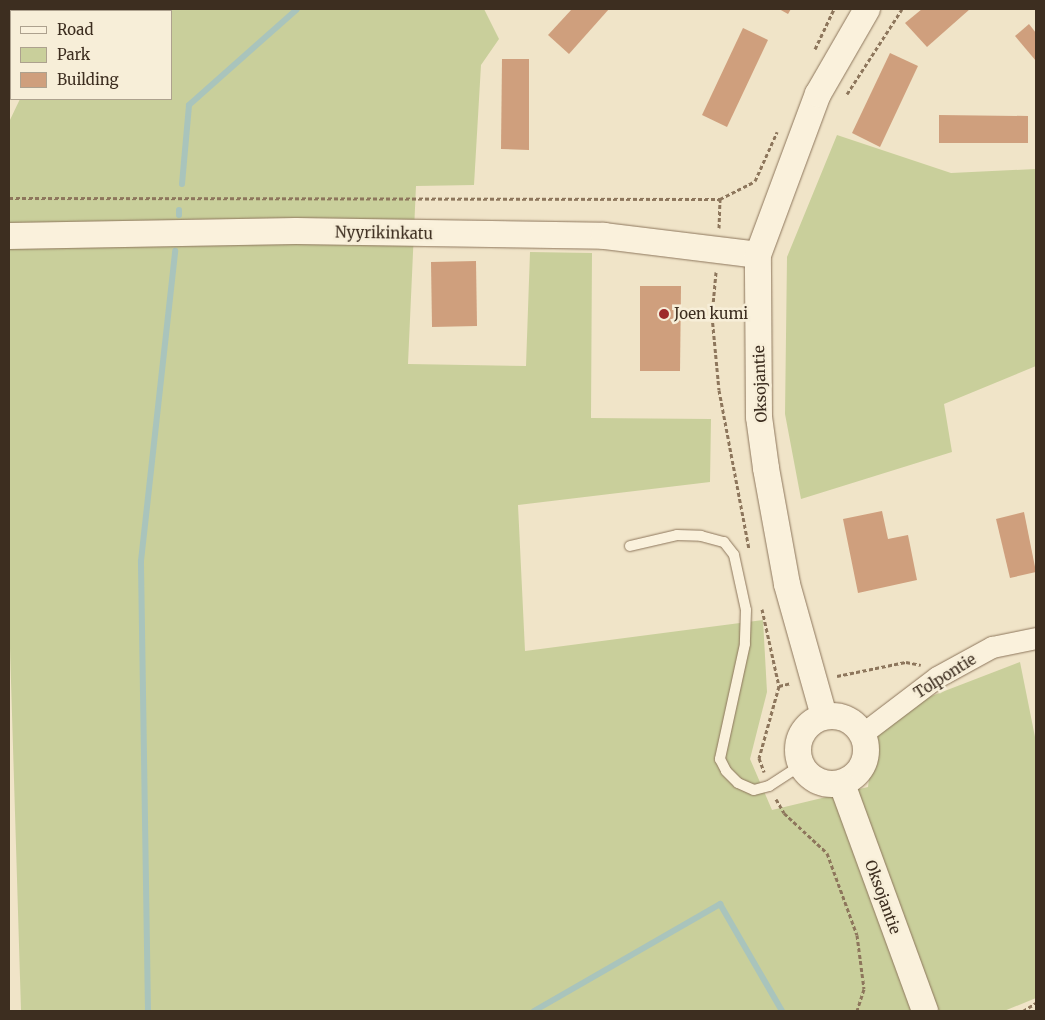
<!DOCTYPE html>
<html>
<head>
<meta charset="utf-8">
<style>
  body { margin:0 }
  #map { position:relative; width:1045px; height:1020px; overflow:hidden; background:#f0e4c8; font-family:Merriweather,serif }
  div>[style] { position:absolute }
  .green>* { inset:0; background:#c9cf9b }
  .stream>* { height:6px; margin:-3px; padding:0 3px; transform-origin:3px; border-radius:3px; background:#a9c4bc }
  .building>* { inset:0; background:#cf9f7d }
  .path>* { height:3px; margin-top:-1.5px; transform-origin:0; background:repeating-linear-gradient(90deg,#8d765c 0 4px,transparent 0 6.5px) }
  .roads { filter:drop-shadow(0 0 1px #8d765c) drop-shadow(0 0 1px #8d765c) }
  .service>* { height:10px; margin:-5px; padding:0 5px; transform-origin:5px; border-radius:5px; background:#faf1dc }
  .minor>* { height:21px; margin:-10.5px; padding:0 10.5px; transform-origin:10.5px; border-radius:10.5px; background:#faf1dc }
  .tertiary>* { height:26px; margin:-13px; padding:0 13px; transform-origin:13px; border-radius:13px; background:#faf1dc }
  .tertiary>.ring { margin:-13px; padding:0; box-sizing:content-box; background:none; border:26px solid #faf1dc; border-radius:50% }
  .dots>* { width:14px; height:14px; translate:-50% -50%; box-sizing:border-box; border:2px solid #f7eed8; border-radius:50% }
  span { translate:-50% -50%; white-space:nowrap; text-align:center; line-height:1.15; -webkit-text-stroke:5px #f7eed8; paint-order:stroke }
  .street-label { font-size:15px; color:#3d2e20 }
  .poi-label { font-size:15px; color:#3d2e20 }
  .left { translate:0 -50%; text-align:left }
  .frame { position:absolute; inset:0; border:10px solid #3d2e20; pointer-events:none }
  .legend { position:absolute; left:10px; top:10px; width:162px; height:90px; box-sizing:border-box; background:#f7eed8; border:1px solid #ada18e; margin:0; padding:6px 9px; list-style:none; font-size:15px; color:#3d2e20 }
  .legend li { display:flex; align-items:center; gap:10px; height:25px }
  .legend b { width:25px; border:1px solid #ada18e }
</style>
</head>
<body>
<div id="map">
  <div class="green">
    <div style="clip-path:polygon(64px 9px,484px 9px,499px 39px,481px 65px,474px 185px,416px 186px,408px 364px,526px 366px,530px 252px,592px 253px,591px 418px,711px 419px,710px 482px,518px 505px,525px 651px,763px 620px,767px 692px,750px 759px,772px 810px,868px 787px,877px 717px,1020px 662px,1036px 742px,1036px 998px,1004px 1011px,21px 1011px,9px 615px,9px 122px,20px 99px,171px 99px,171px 11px,63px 11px)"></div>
    <div style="clip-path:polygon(837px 135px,951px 173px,1036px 169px,1036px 366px,944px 404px,952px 452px,801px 499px,785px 414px,787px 257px)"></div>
  </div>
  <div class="stream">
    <div style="left:182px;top:184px;width:79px;rotate:-84.9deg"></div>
    <div style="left:189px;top:105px;width:144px;rotate:-41.6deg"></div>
    <div style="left:179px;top:215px;width:5px;rotate:-90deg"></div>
    <div style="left:148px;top:1011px;width:450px;rotate:-90.9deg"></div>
    <div style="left:141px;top:561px;width:312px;rotate:-83.7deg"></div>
    <div style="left:534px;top:1011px;width:215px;rotate:-29.9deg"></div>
    <div style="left:720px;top:904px;width:124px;rotate:59.9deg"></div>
  </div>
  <div class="building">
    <div style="clip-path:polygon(9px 9px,22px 9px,11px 11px,9px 37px)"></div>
    <div style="clip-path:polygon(572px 9px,609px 9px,569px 54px,548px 35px)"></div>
    <div style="clip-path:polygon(779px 9px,791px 9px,788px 14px)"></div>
    <div style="clip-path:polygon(922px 9px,970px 9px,927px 47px,905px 23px)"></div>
    <div style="clip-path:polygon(1029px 24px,1036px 33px,1036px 61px,1015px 36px)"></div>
    <div style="clip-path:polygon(743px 28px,768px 40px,727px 127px,702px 115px)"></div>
    <div style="clip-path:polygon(890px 53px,918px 66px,880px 147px,852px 133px)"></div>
    <div style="clip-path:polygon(502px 59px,529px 59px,529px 150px,501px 149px)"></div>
    <div style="clip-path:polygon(939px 115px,1028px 116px,1028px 143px,939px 143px)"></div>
    <div style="clip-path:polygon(476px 261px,477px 326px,432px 327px,431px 262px)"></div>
    <div style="clip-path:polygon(640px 286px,681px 286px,680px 371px,640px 371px)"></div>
    <div style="clip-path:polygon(882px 511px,888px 539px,908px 535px,917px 580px,858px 593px,843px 519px)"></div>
    <div style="clip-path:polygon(1024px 512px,1036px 572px,1010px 578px,996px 519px)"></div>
  </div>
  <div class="path">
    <div style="left:815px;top:49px;width:44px;rotate:-64.6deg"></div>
    <div style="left:847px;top:94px;width:101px;rotate:-57.1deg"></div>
    <div style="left:9px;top:198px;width:711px;rotate:0.08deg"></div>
    <div style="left:720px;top:199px;width:39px;rotate:-27deg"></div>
    <div style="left:755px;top:181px;width:54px;rotate:-65.8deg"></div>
    <div style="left:719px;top:228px;width:29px;rotate:-88deg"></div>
    <div style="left:716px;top:272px;width:44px;rotate:95.2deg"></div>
    <div style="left:712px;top:316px;width:74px;rotate:84.6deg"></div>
    <div style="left:719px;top:390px;width:162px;rotate:79.3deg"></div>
    <div style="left:762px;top:609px;width:79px;rotate:77.6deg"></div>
    <div style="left:779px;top:686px;width:75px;rotate:105.5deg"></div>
    <div style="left:759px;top:758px;width:15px;rotate:70deg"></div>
    <div style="left:837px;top:676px;width:70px;rotate:-11.5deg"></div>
    <div style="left:906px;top:662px;width:15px;rotate:11deg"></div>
    <div style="left:779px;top:686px;width:12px;rotate:-14deg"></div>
    <div style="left:776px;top:799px;width:16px;rotate:60deg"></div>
    <div style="left:784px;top:813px;width:59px;rotate:42.9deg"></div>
    <div style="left:827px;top:853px;width:87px;rotate:69.9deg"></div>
    <div style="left:857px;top:935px;width:54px;rotate:82.6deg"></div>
    <div style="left:864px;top:989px;width:23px;rotate:108deg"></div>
    <div style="left:1023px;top:1011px;width:15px;rotate:-32deg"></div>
  </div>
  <div class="roads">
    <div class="service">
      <div style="left:630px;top:546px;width:48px;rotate:-13.2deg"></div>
      <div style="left:677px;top:535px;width:24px;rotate:2deg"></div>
      <div style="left:701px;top:536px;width:24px;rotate:15deg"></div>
      <div style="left:724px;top:542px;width:16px;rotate:52deg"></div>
      <div style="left:734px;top:555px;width:56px;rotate:77.7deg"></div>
      <div style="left:746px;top:610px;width:34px;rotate:92deg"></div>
      <div style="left:745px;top:644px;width:118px;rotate:102.3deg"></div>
      <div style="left:720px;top:759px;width:13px;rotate:63deg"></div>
      <div style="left:726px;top:771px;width:17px;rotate:45deg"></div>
      <div style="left:738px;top:783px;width:17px;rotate:24deg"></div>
      <div style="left:754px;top:790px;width:16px;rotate:-15deg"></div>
      <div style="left:769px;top:786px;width:38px;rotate:-33deg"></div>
    </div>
    <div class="minor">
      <div style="left:862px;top:734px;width:94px;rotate:-37.2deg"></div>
      <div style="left:937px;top:677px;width:63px;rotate:-28.6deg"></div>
      <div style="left:992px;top:647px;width:45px;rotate:-11.6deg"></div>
    </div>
    <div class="tertiary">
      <div style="left:9px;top:236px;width:287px;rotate:-1deg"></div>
      <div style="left:296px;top:231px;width:308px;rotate:0.9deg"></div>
      <div style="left:604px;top:236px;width:155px;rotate:7deg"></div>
      <div class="ring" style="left:798px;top:716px;width:42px;height:42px"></div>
      <div style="left:824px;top:716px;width:137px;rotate:-105.7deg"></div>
      <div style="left:787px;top:584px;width:118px;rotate:-100.3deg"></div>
      <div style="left:766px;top:468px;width:51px;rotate:-97.8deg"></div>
      <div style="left:759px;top:417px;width:162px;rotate:-90.4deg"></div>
      <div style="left:758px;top:255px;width:172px;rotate:-69.6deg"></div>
      <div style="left:818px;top:94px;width:98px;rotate:-60deg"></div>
      <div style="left:842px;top:784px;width:242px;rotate:69.9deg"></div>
    </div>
  </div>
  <div class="dots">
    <div style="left:664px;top:314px;background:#9e2a2b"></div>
  </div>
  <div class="street-label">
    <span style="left:384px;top:233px;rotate:1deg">Nyyrikinkatu</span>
    <span style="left:760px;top:384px;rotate:-92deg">Oksojantie</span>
    <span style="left:945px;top:676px;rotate:-32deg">Tolpontie</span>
    <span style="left:883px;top:897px;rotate:70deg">Oksojantie</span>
  </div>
  <div class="poi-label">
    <span class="left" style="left:674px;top:314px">Joen kumi</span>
  </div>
  <div class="frame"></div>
  <ul class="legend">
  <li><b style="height:6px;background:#faf1dc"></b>Road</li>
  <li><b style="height:14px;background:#c9cf9b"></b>Park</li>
  <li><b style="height:14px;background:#cf9f7d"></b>Building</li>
  </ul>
</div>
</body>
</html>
